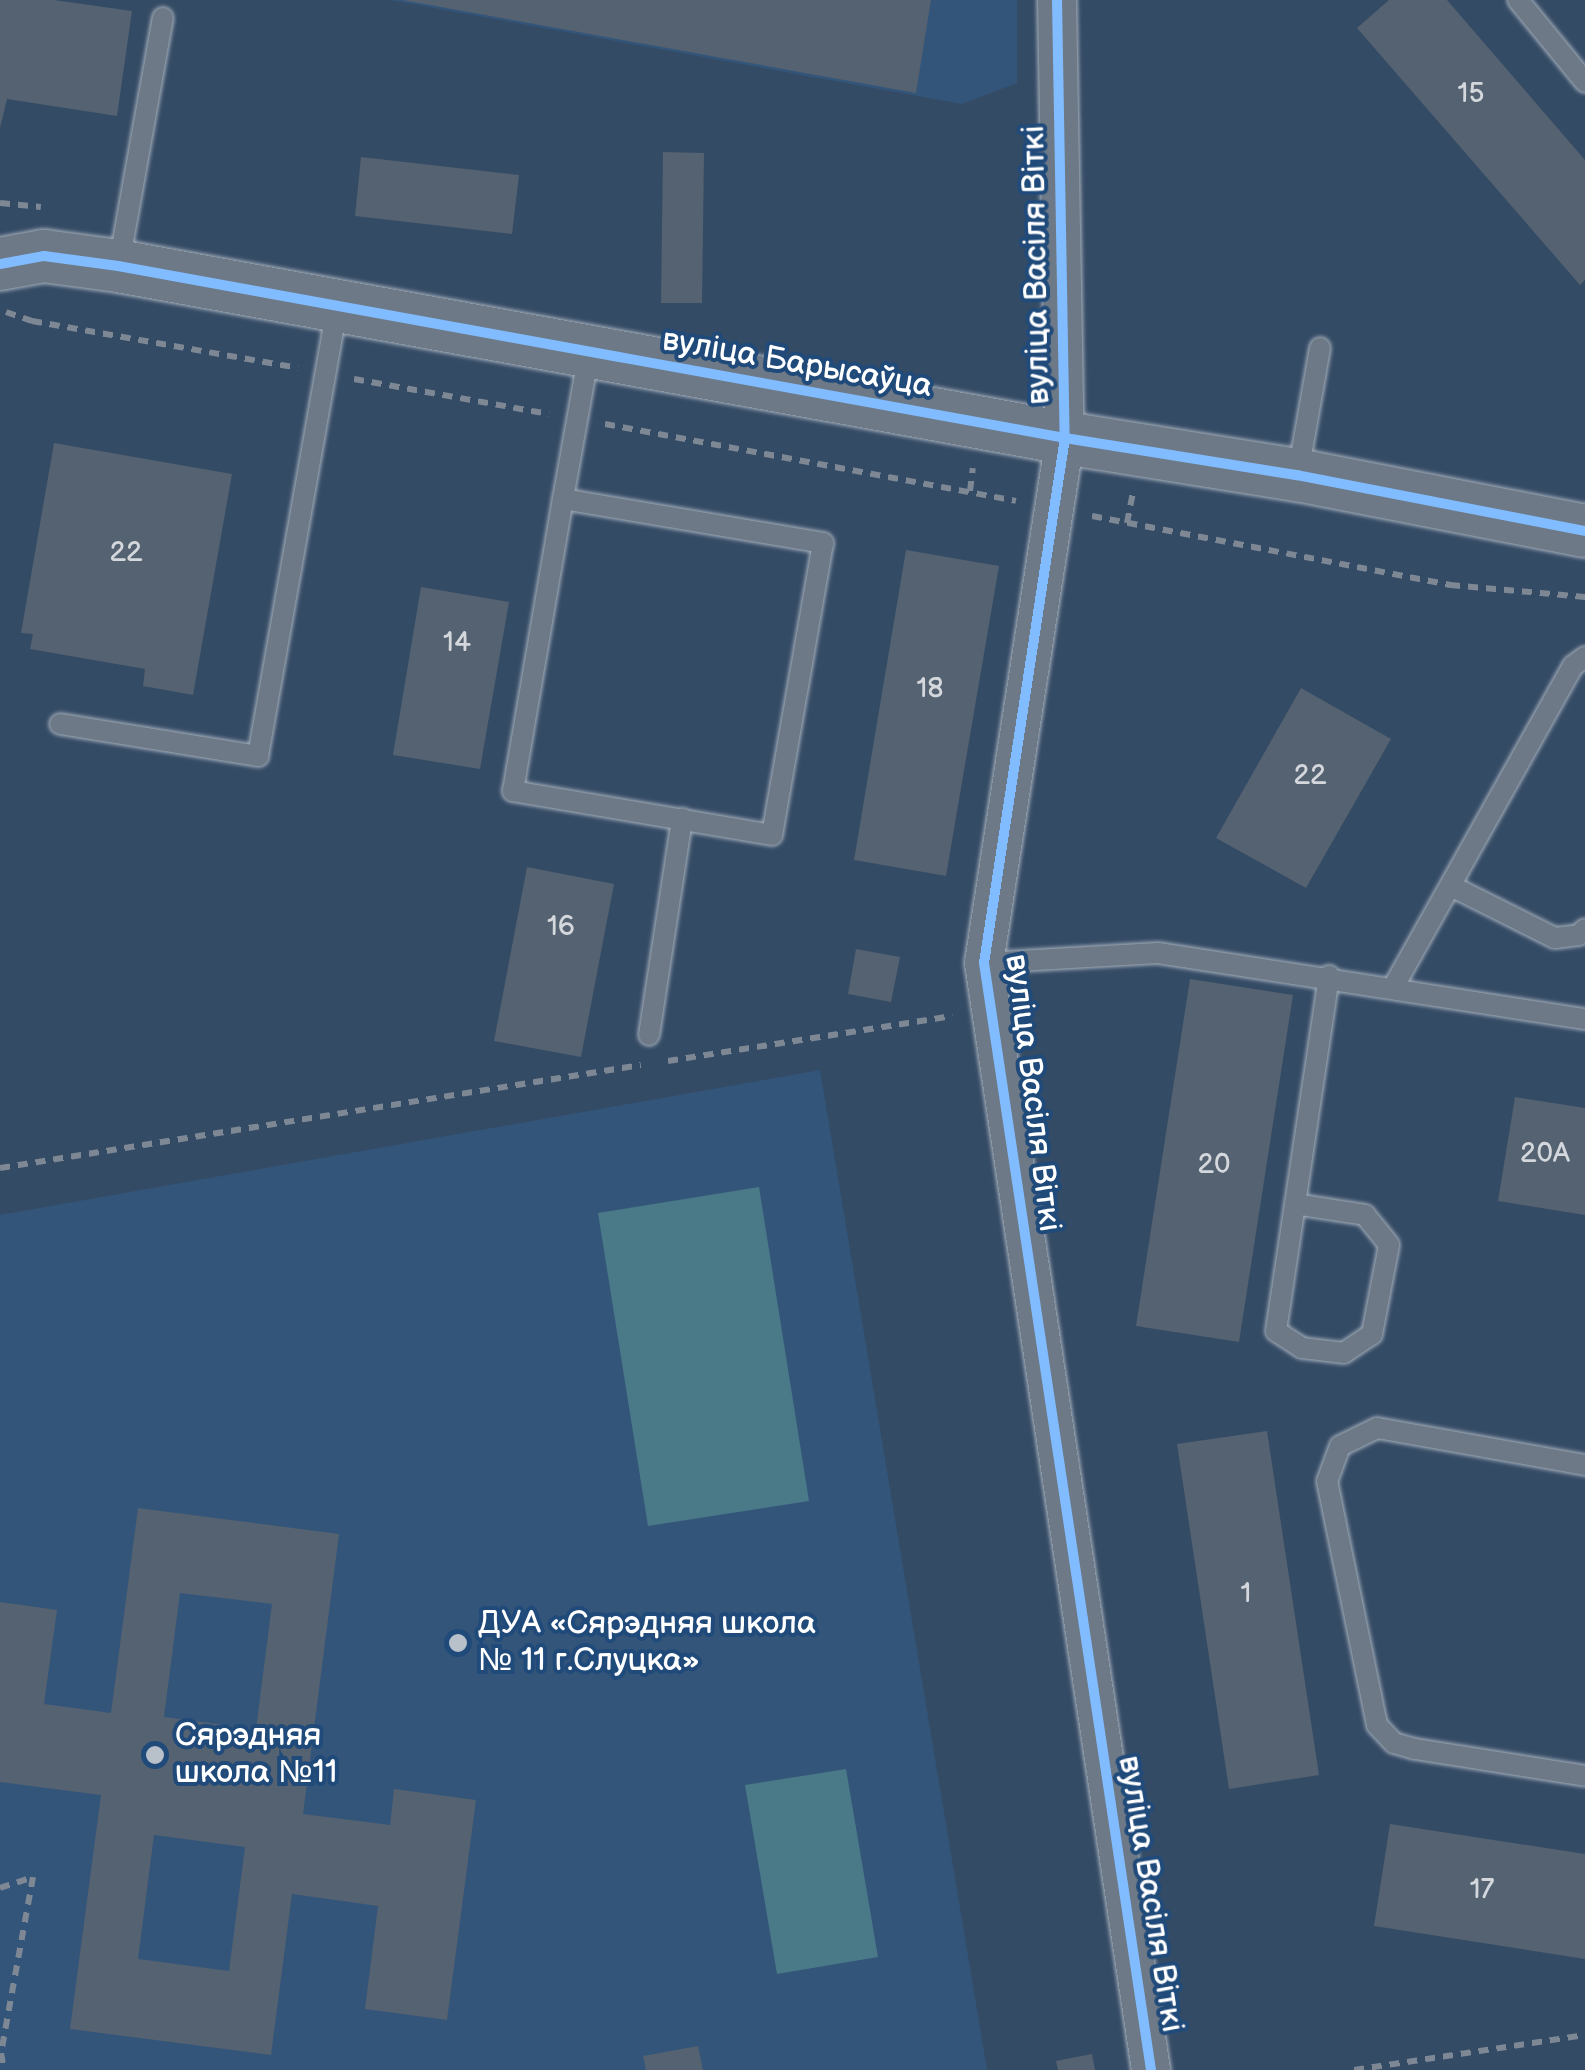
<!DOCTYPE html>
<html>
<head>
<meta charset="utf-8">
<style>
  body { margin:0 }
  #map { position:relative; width:1585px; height:2070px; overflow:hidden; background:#344b65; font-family:"Balsamiq Sans",sans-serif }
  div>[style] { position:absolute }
  .built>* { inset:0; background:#34557a }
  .green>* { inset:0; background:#4a7988 }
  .building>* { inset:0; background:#546271 }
  .path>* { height:6px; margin-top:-3px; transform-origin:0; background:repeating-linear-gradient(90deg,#7e8895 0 10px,transparent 0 18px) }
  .roads { filter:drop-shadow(0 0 2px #a4aeba) drop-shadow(0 0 2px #a4aeba) }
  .lane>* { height:20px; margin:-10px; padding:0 10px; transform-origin:10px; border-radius:10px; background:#6d7986 }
  .street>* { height:38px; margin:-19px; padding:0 19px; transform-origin:19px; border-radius:19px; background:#6d7986 }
  .secondary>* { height:52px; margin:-26px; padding:0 26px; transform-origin:26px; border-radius:26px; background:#6d7986 }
  .cycleway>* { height:10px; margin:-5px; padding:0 5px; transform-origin:5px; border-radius:5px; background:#80bcff }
  .dots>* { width:28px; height:28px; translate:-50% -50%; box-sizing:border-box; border:5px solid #1f4a7a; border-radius:50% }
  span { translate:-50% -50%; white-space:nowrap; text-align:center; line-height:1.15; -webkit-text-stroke:8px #1f4a7a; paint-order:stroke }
  .number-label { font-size:28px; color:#d4d8dc }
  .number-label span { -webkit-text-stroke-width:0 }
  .street-label { font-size:32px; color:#fff }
  .poi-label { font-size:32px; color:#fff }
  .left { translate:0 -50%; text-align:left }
</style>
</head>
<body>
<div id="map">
  <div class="built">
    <div style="clip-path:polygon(390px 0,1017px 0,1017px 83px,962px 104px)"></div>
    <div style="clip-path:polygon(820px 1070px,987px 2070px,0 2070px,0 1215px)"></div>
  </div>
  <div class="green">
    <div style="clip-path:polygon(759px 1187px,809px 1501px,648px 1526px,598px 1213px)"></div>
    <div style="clip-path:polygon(846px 1769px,878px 1957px,777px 1974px,745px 1785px)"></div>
  </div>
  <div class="building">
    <div style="clip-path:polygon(0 0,54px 0,132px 11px,117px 116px,7px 99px,0 128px)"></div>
    <div style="clip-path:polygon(402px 0,931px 0,916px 93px)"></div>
    <div style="clip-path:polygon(1389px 0,1447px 0,1585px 160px,1585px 280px,1580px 285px,1357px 28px)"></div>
    <div style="clip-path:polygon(663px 152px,704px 153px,702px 303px,661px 303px)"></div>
    <div style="clip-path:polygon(361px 157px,519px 175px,512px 234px,355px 216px)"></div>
    <div style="clip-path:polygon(54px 443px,232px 474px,193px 695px,143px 686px,145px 669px,30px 649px,33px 634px,21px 633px)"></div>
    <div style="clip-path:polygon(906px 550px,999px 566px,946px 876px,854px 860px)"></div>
    <div style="clip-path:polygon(421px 587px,509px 602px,480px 769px,393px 755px)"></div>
    <div style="clip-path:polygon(1301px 688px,1391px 739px,1306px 888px,1216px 838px)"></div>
    <div style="clip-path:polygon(527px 867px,614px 884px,581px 1057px,494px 1041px)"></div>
    <div style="clip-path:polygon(856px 949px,900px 957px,891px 1002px,848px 994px)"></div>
    <div style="clip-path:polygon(1190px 979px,1293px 995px,1239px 1342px,1136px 1326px)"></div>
    <div style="clip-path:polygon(1515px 1097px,1585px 1108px,1585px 1215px,1498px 1201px)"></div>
    <div style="clip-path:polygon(1267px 1431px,1319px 1775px,1229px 1789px,1177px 1444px)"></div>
    <div style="clip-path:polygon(evenodd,138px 1508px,339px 1534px,303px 1814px,390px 1825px,394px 1789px,476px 1800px,447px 2020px,365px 2009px,378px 1906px,292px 1894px,271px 2055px,70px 2029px,101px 1795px,0 1782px,0 1602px,57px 1610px,44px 1704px,111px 1713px,138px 1508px,180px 1593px,272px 1604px,256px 1729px,164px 1717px,180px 1593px,138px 1508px,154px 1835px,245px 1847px,229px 1971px,138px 1959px,154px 1835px)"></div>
    <div style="clip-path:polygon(1390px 1824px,1585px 1854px,1585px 1959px,1374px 1926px)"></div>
    <div style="clip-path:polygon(698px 2046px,703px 2070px,646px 2070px,643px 2056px)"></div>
    <div style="clip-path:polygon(1092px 2054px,1095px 2070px,1058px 2070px,1056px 2061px)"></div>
  </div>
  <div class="path">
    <div style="left:0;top:203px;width:41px;rotate:5.6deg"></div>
    <div style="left:6px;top:312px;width:28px;rotate:19deg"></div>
    <div style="left:32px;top:321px;width:270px;rotate:10deg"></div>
    <div style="left:354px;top:379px;width:198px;rotate:10.2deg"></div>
    <div style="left:605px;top:424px;width:418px;rotate:10.6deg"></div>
    <div style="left:970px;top:491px;width:23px;rotate:-83deg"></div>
    <div style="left:1092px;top:516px;width:365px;rotate:10.9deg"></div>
    <div style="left:1450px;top:585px;width:136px;rotate:5.1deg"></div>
    <div style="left:1127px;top:523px;width:32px;rotate:-79deg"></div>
    <div style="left:668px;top:1061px;width:288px;rotate:-9deg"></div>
    <div style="left:0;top:1168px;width:649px;rotate:-9.13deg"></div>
    <div style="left:0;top:1888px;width:35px;rotate:-18deg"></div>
    <div style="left:33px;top:1877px;width:179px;rotate:100.3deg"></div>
    <div style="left:1px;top:2053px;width:17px;rotate:80deg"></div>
    <div style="left:1354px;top:2070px;width:234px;rotate:-8.6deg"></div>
  </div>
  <div class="roads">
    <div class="lane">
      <div style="left:1518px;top:0;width:106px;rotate:50.7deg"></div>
      <div style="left:119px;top:264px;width:250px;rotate:-79.9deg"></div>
      <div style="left:1298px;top:473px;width:127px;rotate:-80deg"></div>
      <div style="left:563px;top:499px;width:264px;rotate:9.6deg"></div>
      <div style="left:823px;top:543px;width:296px;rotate:99.9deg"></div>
      <div style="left:772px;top:835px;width:263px;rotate:-170.4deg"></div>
      <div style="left:513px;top:791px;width:296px;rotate:-80.3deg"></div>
      <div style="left:563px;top:499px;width:148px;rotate:-79.9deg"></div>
      <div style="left:60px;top:724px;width:201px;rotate:9.2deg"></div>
      <div style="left:258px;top:756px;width:456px;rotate:-80deg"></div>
      <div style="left:1451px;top:886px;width:116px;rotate:26.6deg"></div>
      <div style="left:1555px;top:938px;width:24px;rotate:-7deg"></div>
      <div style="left:1579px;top:935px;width:8px;rotate:-45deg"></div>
      <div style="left:984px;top:963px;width:174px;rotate:-3.3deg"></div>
      <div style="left:1158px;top:953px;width:432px;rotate:8.8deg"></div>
      <div style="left:1394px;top:986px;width:367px;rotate:-60.8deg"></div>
      <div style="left:1573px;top:666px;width:15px;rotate:-37deg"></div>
      <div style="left:649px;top:1035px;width:219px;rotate:-81.3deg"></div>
      <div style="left:1295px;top:1204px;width:71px;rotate:8.9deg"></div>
      <div style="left:1365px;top:1215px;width:38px;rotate:51deg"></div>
      <div style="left:1389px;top:1245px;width:91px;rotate:100.8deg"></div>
      <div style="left:1372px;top:1334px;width:34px;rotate:146deg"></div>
      <div style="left:1344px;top:1353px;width:42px;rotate:-173.2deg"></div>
      <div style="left:1302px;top:1348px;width:31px;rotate:-147deg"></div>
      <div style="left:1276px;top:1331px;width:128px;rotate:-81.5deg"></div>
      <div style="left:1295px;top:1204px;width:231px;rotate:-81.5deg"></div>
      <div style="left:1585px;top:1465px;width:211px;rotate:-169.9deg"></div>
      <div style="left:1377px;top:1428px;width:41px;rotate:154.1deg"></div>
      <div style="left:1340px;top:1446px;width:37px;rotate:110deg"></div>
      <div style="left:1327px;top:1481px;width:249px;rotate:78.4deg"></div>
      <div style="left:1377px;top:1725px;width:25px;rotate:47deg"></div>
      <div style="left:1394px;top:1743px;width:22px;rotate:16deg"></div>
      <div style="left:1415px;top:1749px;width:172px;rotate:9deg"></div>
    </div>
    <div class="street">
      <div style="left:1057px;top:0;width:438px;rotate:89deg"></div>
      <div style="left:1065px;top:438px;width:531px;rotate:98.77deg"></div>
      <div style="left:984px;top:963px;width:1120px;rotate:81.42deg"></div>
    </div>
    <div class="secondary">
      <div style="left:0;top:264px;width:45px;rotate:-10.3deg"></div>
      <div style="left:44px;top:256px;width:75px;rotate:7.7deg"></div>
      <div style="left:118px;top:266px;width:962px;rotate:10.29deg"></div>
      <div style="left:1065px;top:438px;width:235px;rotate:9.1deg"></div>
      <div style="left:1297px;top:475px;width:293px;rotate:11deg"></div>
    </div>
  </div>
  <div class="cycleway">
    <div style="left:1057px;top:0;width:438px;rotate:89deg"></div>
    <div style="left:1065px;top:438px;width:531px;rotate:98.77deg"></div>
    <div style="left:984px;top:963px;width:1120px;rotate:81.42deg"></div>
    <div style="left:0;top:264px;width:45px;rotate:-10.3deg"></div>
    <div style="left:44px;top:256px;width:75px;rotate:7.7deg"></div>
    <div style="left:118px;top:266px;width:962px;rotate:10.29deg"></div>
    <div style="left:1065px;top:438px;width:235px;rotate:9.1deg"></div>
    <div style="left:1297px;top:475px;width:293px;rotate:11deg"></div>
  </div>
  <div class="dots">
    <div style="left:458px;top:1643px;background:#b8c0c9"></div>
    <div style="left:155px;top:1755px;background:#b8c0c9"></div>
  </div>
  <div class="number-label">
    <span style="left:1471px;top:94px">15</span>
    <span style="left:126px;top:553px">22</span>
    <span style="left:457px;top:643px">14</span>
    <span style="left:930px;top:689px">18</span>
    <span style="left:1310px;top:776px">22</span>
    <span style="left:561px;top:927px">16</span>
    <span style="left:1545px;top:1154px">20А</span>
    <span style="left:1214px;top:1165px">20</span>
    <span style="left:1246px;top:1594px">1</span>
    <span style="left:1482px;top:1890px">17</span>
  </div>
  <div class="street-label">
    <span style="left:1037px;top:265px;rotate:-91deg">вуліца Васіля Віткі</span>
    <span style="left:797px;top:364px;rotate:10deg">вуліца Барысаўца</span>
    <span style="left:1032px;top:1093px;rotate:83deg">вуліца Васіля Віткі</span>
    <span style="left:1150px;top:1894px;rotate:81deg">вуліца Васіля Віткі</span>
  </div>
  <div class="poi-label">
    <span class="left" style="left:478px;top:1643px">ДУА «Сярэдняя школа<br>№ 11 г.Слуцка»</span>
    <span class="left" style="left:175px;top:1755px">Сярэдняя<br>школа №11</span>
  </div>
</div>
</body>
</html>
